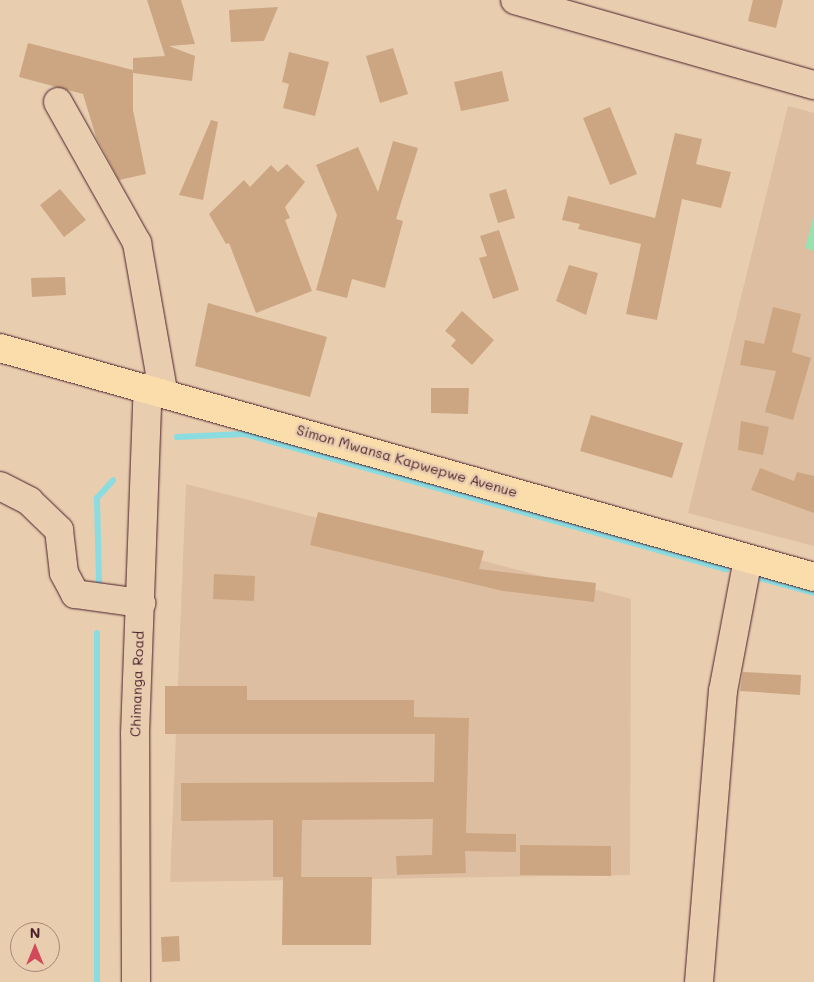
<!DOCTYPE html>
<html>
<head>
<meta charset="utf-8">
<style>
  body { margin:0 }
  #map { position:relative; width:814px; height:982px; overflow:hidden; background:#e8cdaf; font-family:Mali,sans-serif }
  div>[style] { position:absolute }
  .built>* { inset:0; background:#ddbea0 }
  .green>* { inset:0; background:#99e1af }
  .stream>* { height:6px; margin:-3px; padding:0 3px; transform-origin:3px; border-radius:3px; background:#8adce1 }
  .building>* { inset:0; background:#cca682 }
  .roads { filter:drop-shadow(0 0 1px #4a1f2b) drop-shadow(0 0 1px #4a1f2b) }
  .minor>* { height:28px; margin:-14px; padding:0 14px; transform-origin:14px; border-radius:14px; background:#e8cdaf }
  .major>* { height:28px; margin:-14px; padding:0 14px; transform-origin:14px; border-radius:14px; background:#faddab }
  span { translate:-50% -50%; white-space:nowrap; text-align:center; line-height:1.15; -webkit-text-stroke:5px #e8cdaf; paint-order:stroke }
  .street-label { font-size:14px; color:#4a1f2b }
  .north { position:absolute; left:10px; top:922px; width:50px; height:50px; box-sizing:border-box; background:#e8cdaf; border:1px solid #a9877a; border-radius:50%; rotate:0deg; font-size:14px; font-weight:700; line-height:20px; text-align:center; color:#4a1f2b }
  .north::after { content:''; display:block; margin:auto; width:18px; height:22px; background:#d1495b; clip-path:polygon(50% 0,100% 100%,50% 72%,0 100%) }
</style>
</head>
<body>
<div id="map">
  <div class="built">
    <div style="clip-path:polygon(788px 106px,814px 113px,814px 546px,688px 513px)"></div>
    <div style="clip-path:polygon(186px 484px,631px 599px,630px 875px,170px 882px)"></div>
  </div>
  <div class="green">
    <div style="clip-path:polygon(814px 215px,814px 251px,805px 248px)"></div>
  </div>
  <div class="stream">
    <div style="left:177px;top:437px;width:68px;rotate:-2.5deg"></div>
    <div style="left:245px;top:434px;width:500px;rotate:15.7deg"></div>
    <div style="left:756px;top:577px;width:60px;rotate:15.4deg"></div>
    <div style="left:99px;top:582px;width:84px;rotate:-91.4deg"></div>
    <div style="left:97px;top:498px;width:24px;rotate:-48deg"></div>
    <div style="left:97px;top:633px;width:349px;rotate:90deg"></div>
  </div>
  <div class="building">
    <div style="clip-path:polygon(147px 0,181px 0,195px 44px,169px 46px,195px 56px,192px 81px,133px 73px,133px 58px,165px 56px)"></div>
    <div style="clip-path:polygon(753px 0,783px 0,776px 28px,748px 21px)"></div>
    <div style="clip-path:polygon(278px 7px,264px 41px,231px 42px,229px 10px)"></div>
    <div style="clip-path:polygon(28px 43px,133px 70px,133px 110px,146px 174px,119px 180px,96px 137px,83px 94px,19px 77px)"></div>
    <div style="clip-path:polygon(393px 48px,408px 94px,380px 103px,366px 56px)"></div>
    <div style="clip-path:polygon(289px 52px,329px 62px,315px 116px,283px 108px,289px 84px,282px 82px)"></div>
    <div style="clip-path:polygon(502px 71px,509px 101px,461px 111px,454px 82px)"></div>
    <div style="clip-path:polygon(610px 107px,637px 174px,610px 185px,583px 118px)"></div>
    <div style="clip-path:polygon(211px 120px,218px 122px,203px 200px,179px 195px)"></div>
    <div style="clip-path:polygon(675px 133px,702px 139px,696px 164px,731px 172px,721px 208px,682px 199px,657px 320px,626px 314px,641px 244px,578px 229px,580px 224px,562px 220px,568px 196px,655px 218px)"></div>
    <div style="clip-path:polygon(393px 141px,418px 148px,396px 219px,403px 221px,385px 288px,352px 279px,347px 298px,316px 290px,337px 215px,316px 165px,358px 147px,378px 192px)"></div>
    <div style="clip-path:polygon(287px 164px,305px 182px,285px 207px,290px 218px,285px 220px,312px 291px,256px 313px,229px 243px,226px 244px,209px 214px,244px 180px,250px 187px,271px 165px,278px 172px)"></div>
    <div style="clip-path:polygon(60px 189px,86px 220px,64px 237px,40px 205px)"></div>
    <div style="clip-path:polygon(506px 189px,515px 218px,498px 223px,489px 194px)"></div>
    <div style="clip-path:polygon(499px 230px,519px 290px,493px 299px,479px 258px,487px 256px,480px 236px)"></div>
    <div style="clip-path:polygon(569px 265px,598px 273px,586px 315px,556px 301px)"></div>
    <div style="clip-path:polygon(65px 277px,66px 295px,32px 297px,31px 278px)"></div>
    <div style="clip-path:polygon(208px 303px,327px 337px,310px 397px,195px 366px)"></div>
    <div style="clip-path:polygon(773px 307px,801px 314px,792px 352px,811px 358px,793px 420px,765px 412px,776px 371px,740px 365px,745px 340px,764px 344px)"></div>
    <div style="clip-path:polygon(462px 311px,494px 340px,472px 365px,451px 346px,456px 340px,445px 331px)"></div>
    <div style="clip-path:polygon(431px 388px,469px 388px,468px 414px,431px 413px)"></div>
    <div style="clip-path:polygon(591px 415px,683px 443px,672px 478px,580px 451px)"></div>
    <div style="clip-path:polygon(741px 421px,769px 427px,763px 455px,738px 450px)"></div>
    <div style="clip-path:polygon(760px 468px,794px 481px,797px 472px,814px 476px,814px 513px,751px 490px)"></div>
    <div style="clip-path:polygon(318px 512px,484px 551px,479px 569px,596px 583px,594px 602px,503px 591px,310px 545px)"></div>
    <div style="clip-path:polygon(214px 574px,255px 576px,254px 601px,213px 599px)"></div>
    <div style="clip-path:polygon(743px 672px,801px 675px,800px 695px,740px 691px)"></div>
    <div style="clip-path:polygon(165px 686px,247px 686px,247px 700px,414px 700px,414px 717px,469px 718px,466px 833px,516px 834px,516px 852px,465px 851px,466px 873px,397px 875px,396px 856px,432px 855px,433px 819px,302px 820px,301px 877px,372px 877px,371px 945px,282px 945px,283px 877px,273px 877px,273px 820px,181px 821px,181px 783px,434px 782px,435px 734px,165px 734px)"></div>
    <div style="clip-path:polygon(520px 845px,611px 846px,611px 876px,520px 875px)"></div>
    <div style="clip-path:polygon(179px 936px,180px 961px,162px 962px,161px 937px)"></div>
  </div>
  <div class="roads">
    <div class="minor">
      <div style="left:515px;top:0;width:311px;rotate:15.9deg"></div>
      <div style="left:58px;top:102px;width:162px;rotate:60.7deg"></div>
      <div style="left:137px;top:243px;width:150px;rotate:80deg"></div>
      <div style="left:0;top:486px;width:33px;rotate:27deg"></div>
      <div style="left:29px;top:501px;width:42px;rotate:44deg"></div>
      <div style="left:59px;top:530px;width:43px;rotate:83.4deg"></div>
      <div style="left:64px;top:573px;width:24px;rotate:62deg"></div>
      <div style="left:75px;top:594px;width:67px;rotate:7.8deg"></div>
      <div style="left:136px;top:982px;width:248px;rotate:-90.2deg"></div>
      <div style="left:135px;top:734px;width:347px;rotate:-87.9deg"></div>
      <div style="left:699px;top:982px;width:292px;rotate:-85.3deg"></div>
      <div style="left:723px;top:691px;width:134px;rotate:-79.3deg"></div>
    </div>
    <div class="major">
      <div style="left:0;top:348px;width:846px;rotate:15.71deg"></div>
    </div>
  </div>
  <div class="street-label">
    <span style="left:407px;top:461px;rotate:16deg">Simon Mwansa Kapwepwe Avenue</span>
    <span style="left:137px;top:684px;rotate:-88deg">Chimanga Road</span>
  </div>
  <div class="north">N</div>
</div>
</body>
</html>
